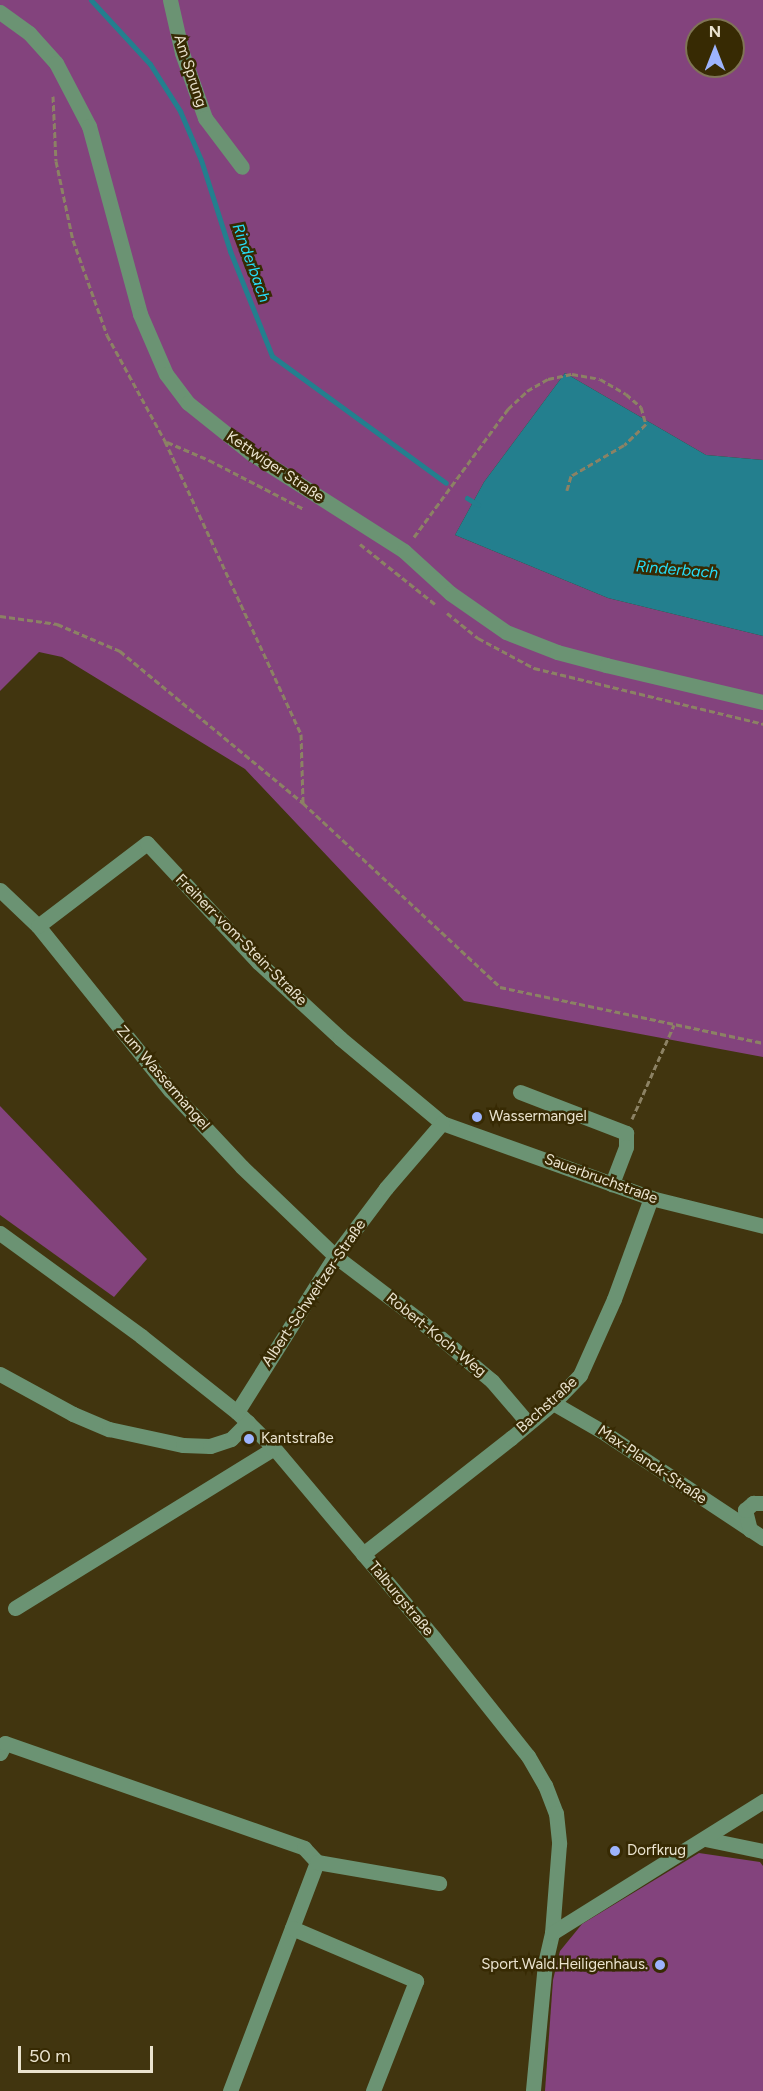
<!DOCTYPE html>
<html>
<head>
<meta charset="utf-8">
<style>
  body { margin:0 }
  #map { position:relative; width:763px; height:2091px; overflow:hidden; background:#41350f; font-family:Figtree,sans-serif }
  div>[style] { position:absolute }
  .green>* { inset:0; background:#83437d }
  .water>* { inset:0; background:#237f8e }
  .stream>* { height:5px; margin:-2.5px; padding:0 2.5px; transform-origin:2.5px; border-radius:2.5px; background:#237f8e }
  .path>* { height:3px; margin-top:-1.5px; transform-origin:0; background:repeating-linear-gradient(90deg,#8c8264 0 6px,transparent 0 9px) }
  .minor>* { height:15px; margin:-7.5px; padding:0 7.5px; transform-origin:7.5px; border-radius:7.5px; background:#6b9373 }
  .dots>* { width:16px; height:16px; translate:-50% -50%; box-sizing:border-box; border:3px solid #372a03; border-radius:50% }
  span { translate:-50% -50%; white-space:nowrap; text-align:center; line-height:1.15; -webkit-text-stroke:5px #372a03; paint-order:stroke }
  .street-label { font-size:15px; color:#eae3cf }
  .poi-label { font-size:15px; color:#eae3cf }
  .left { translate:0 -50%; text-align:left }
  .right { translate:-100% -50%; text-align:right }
  .water-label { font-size:16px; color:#26ddf7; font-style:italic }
  .north { position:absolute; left:685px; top:18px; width:60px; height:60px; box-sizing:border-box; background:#372a03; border:2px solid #7f7455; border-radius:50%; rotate:0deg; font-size:16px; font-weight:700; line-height:24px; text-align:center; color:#eae3cf }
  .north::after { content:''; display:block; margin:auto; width:21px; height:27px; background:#9db4fd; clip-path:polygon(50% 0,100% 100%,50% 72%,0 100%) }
  .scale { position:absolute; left:18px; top:2046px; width:135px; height:27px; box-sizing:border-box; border:3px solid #eae3cf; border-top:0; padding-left:8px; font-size:18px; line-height:21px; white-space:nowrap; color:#eae3cf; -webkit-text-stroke:4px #372a03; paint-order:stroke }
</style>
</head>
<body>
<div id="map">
  <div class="green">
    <div style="clip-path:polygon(evenodd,0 0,763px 0,763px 460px,706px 455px,565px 373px,484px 482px,455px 535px,608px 598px,763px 636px,763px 1057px,464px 1001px,245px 769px,62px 657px,39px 652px,0 691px,0 0,697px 30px,733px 30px,733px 66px,697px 66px,697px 30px)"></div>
    <div style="clip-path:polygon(0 1106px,147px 1259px,114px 1297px,0 1215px)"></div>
    <div style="clip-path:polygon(699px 1853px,760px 1862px,763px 1866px,763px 2091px,545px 2091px,553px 1980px,560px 1951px,582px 1924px)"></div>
  </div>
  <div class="water">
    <div style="clip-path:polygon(565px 373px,706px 455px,763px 460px,763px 636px,608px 598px,455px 535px,484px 482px)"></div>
  </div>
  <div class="stream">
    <div style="left:91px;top:0;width:87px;rotate:47.3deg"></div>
    <div style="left:150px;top:64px;width:56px;rotate:57.4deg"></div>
    <div style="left:180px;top:111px;width:53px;rotate:66.8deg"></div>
    <div style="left:201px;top:160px;width:96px;rotate:72.3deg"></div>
    <div style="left:230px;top:251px;width:113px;rotate:68.2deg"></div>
    <div style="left:272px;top:356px;width:215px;rotate:36.1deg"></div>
    <div style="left:467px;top:498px;width:13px;rotate:32deg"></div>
  </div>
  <div class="path">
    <div style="left:53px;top:96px;width:65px;rotate:87.4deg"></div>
    <div style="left:56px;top:161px;width:81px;rotate:77.9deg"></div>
    <div style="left:73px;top:240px;width:101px;rotate:70.3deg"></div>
    <div style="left:107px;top:335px;width:121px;rotate:61.3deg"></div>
    <div style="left:165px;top:441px;width:323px;rotate:65.1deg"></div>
    <div style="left:301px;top:734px;width:69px;rotate:88.3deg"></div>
    <div style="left:167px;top:442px;width:46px;rotate:23.2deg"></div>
    <div style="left:209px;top:460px;width:107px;rotate:27.3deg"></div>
    <div style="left:414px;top:537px;width:159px;rotate:-53.7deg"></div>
    <div style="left:508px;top:409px;width:26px;rotate:-43deg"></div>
    <div style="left:527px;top:391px;width:24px;rotate:-30deg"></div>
    <div style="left:548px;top:379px;width:25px;rotate:-12deg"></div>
    <div style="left:572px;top:374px;width:28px;rotate:10deg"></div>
    <div style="left:600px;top:379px;width:30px;rotate:30deg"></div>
    <div style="left:626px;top:394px;width:20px;rotate:41deg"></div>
    <div style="left:641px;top:407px;width:18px;rotate:74deg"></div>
    <div style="left:646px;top:424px;width:30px;rotate:136deg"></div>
    <div style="left:624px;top:445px;width:61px;rotate:149.7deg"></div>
    <div style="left:571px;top:476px;width:15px;rotate:106deg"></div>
    <div style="left:360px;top:544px;width:96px;rotate:38.7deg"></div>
    <div style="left:447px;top:613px;width:40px;rotate:39deg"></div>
    <div style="left:478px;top:638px;width:64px;rotate:28.2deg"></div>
    <div style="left:534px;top:668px;width:236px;rotate:13.7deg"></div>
    <div style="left:0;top:616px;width:58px;rotate:8deg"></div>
    <div style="left:57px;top:624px;width:69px;rotate:23.2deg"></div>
    <div style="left:120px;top:651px;width:238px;rotate:39.7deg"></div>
    <div style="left:303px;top:803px;width:270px;rotate:43deg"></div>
    <div style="left:500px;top:987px;width:269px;rotate:12deg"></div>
    <div style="left:632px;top:1119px;width:103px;rotate:-65.9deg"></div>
  </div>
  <div class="minor">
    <div style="left:170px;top:0;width:54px;rotate:77.2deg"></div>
    <div style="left:182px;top:53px;width:69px;rotate:70.5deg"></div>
    <div style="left:205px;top:118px;width:61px;rotate:52.9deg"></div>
    <div style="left:0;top:12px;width:36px;rotate:36deg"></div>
    <div style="left:29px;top:33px;width:40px;rotate:48deg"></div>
    <div style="left:56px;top:63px;width:71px;rotate:62.4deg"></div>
    <div style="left:89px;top:126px;width:195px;rotate:74.8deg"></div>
    <div style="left:140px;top:314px;width:65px;rotate:66.6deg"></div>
    <div style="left:166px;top:374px;width:36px;rotate:53deg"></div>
    <div style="left:188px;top:403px;width:82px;rotate:38.6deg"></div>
    <div style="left:252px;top:454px;width:180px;rotate:32.5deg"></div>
    <div style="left:404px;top:551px;width:62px;rotate:42.4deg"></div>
    <div style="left:450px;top:593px;width:68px;rotate:34.9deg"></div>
    <div style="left:506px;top:632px;width:55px;rotate:21.4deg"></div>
    <div style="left:557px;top:652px;width:51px;rotate:14.9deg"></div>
    <div style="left:606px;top:665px;width:161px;rotate:13.3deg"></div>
    <div style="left:0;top:890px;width:52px;rotate:43.5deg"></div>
    <div style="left:38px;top:926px;width:211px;rotate:51.2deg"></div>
    <div style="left:170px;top:1090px;width:105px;rotate:46.9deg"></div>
    <div style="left:242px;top:1167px;width:129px;rotate:43.7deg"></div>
    <div style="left:335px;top:1256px;width:104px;rotate:37.2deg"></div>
    <div style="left:418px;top:1319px;width:97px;rotate:40deg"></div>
    <div style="left:492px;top:1381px;width:55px;rotate:49.4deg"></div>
    <div style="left:38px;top:926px;width:137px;rotate:-37.3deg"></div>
    <div style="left:147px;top:843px;width:163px;rotate:47deg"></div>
    <div style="left:258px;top:962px;width:112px;rotate:42.8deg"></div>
    <div style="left:340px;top:1038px;width:133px;rotate:39.8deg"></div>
    <div style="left:442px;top:1123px;width:222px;rotate:19.7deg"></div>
    <div style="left:651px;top:1198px;width:115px;rotate:14deg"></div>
    <div style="left:520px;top:1092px;width:114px;rotate:21.1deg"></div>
    <div style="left:626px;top:1133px;width:14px;rotate:90deg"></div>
    <div style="left:626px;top:1147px;width:40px;rotate:111deg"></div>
    <div style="left:0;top:1233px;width:175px;rotate:36.1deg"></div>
    <div style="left:141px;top:1336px;width:122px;rotate:38.4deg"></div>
    <div style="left:237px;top:1412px;width:52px;rotate:44.2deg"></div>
    <div style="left:274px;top:1448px;width:248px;rotate:49.9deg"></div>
    <div style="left:434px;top:1638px;width:151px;rotate:51.5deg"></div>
    <div style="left:528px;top:1756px;width:34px;rotate:60deg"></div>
    <div style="left:545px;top:1785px;width:30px;rotate:69deg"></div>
    <div style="left:556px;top:1813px;width:31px;rotate:84deg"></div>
    <div style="left:559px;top:1844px;width:89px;rotate:94.5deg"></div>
    <div style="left:552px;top:1933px;width:31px;rotate:103deg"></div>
    <div style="left:545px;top:1963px;width:129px;rotate:95.4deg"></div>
    <div style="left:0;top:1374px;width:83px;rotate:28.7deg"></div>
    <div style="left:73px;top:1414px;width:39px;rotate:23deg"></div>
    <div style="left:109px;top:1429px;width:76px;rotate:12.2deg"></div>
    <div style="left:183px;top:1445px;width:27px;rotate:2deg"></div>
    <div style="left:210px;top:1446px;width:22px;rotate:-18deg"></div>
    <div style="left:231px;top:1439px;width:24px;rotate:-45deg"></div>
    <div style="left:553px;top:1403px;width:54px;rotate:29.9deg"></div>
    <div style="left:600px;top:1430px;width:196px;rotate:33.5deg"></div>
    <div style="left:237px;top:1412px;width:184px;rotate:-57.9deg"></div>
    <div style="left:335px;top:1256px;width:85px;rotate:-53.1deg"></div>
    <div style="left:386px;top:1188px;width:86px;rotate:-49.3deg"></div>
    <div style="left:750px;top:1530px;width:21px;rotate:-104deg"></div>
    <div style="left:745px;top:1510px;width:11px;rotate:-41deg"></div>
    <div style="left:753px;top:1503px;width:10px"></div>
    <div style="left:363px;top:1554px;width:188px;rotate:-38.1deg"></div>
    <div style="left:511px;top:1438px;width:55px;rotate:-39.8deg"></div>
    <div style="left:553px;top:1403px;width:39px;rotate:-46deg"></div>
    <div style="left:580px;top:1375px;width:83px;rotate:-65.9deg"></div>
    <div style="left:614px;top:1299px;width:108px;rotate:-69.9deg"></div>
    <div style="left:15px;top:1608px;width:304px;rotate:-31.7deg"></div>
    <div style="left:0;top:1753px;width:11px;rotate:-63deg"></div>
    <div style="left:5px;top:1743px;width:317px;rotate:19.3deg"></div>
    <div style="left:304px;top:1848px;width:19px;rotate:47deg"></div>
    <div style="left:317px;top:1862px;width:245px;rotate:110.8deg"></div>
    <div style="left:705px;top:1839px;width:59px;rotate:11.7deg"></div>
    <div style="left:317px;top:1862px;width:124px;rotate:9.8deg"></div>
    <div style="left:292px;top:1928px;width:135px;rotate:23.1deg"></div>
    <div style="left:416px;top:1981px;width:118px;rotate:111.4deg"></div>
    <div style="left:552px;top:1933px;width:249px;rotate:-32deg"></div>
  </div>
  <div class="dots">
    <div style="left:477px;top:1117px;background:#9db4fd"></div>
    <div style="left:249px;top:1439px;background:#9db4fd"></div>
    <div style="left:615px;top:1851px;background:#9db4fd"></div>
    <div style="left:660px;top:1965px;background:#9db4fd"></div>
  </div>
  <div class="street-label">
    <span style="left:190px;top:71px;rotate:72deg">Am Sprung</span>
    <span style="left:275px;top:467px;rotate:34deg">Kettwiger Straße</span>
    <span style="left:241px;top:940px;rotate:45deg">Freiherr-vom-Stein-Straße</span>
    <span style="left:163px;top:1078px;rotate:49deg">Zum Wassermangel</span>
    <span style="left:601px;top:1179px;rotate:20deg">Sauerbruchstraße</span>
    <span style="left:314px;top:1293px;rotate:-56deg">Albert-Schweitzer-Straße</span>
    <span style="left:436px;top:1335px;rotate:39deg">Robert-Koch-Weg</span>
    <span style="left:547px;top:1405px;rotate:-42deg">Bachstraße</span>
    <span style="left:652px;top:1465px;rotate:34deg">Max-Planck-Straße</span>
    <span style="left:401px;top:1599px;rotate:50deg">Talburgstraße</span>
  </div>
  <div class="poi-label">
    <span class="left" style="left:489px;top:1117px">Wassermangel</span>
    <span class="left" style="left:261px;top:1439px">Kantstraße</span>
    <span class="left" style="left:627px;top:1851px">Dorfkrug</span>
    <span class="right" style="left:648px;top:1965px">Sport.Wald.Heiligenhaus.</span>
  </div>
  <div class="water-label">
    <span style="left:251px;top:263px;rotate:70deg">Rinderbach</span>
    <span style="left:677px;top:570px;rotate:5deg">Rinderbach</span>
  </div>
  <div class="north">N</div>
  <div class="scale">50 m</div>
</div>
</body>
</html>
